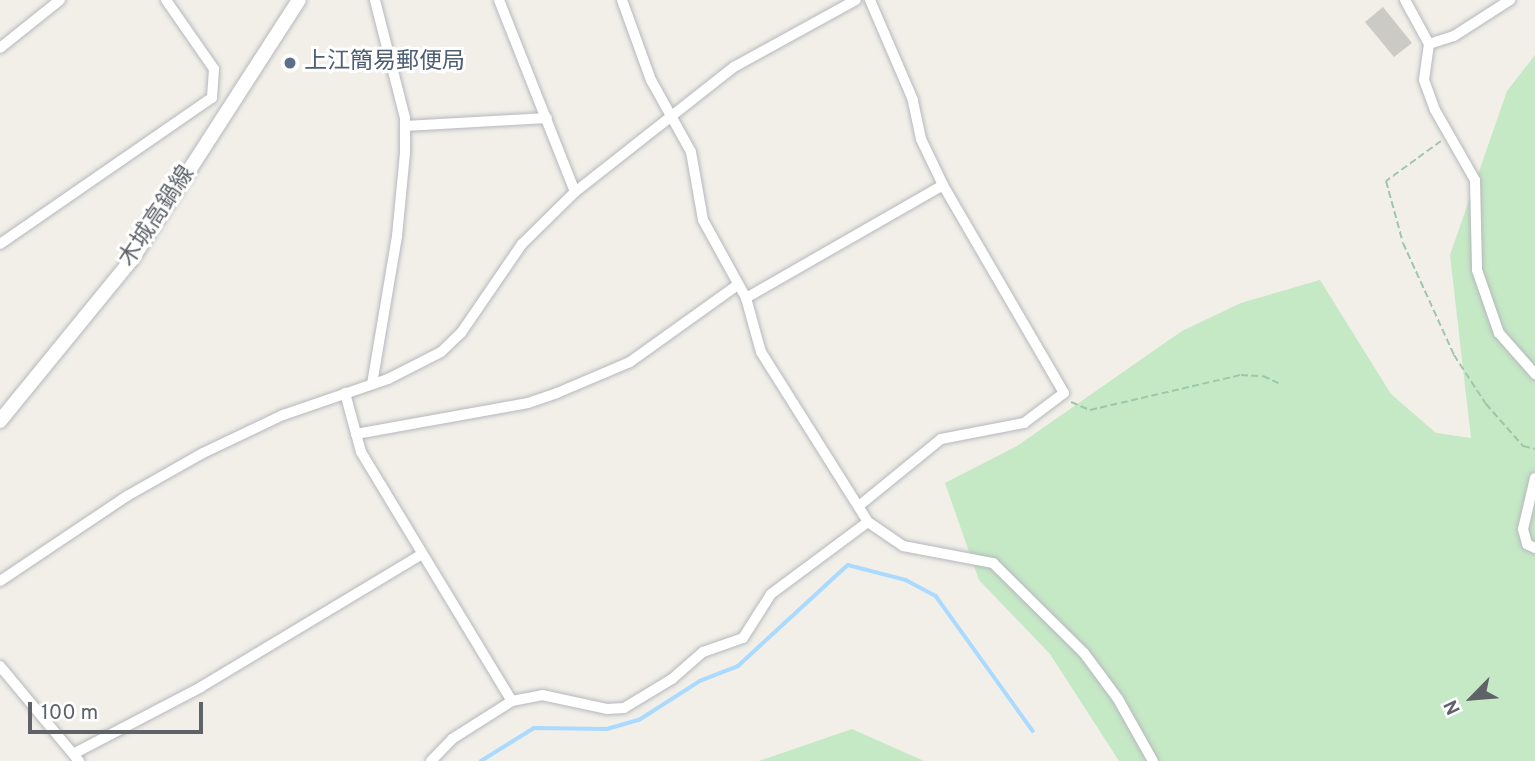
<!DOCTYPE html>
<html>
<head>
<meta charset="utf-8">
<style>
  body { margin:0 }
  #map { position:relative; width:1535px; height:761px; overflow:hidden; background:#f1efe8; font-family:Overpass,"Noto Sans JP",sans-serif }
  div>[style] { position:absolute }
  .green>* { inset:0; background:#c5e8c5 }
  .stream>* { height:3.5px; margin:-1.75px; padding:0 1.75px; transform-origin:1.75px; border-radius:1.75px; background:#aadaff }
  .building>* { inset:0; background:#cccac5 }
  .path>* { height:2px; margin-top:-1px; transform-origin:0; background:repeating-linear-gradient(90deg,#9cc7a9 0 7px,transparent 0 10.5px) }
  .roads { filter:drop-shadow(0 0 2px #b5b8bc) drop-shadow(0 0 2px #b5b8bc) }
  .minor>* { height:10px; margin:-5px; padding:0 5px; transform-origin:5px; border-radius:5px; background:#fff }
  .secondary>* { height:14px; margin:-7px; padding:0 7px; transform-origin:7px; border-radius:7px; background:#fff }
  .dots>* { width:19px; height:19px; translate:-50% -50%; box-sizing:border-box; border:4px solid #fff; border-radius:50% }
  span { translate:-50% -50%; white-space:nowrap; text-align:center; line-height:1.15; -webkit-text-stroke:6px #fff; paint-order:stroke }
  .service-label { font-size:23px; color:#4e5e75 }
  .left { translate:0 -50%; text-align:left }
  .street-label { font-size:23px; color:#5f6368 }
  .north { position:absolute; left:1437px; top:663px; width:70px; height:70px; -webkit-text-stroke:5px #fff; paint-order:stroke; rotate:245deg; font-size:19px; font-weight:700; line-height:28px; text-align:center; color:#5f6368 }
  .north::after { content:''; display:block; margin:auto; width:24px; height:32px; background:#5f6368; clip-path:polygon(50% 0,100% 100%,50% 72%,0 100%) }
  .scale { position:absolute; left:28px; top:702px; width:175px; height:32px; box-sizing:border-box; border:4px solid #5f6368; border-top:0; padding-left:9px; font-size:21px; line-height:24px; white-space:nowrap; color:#5f6368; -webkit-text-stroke:5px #fff; paint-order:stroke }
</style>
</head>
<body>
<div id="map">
  <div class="green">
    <div style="clip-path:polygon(1535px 55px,1535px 761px,1119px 761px,1050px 654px,979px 580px,945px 483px,1017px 446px,1182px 331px,1241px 303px,1320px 280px,1391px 394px,1436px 433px,1471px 438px,1450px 255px,1507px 91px)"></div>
    <div style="clip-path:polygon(852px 729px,924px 761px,759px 761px)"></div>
  </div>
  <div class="stream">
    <div style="left:481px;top:761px;width:62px;rotate:-31.9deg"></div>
    <div style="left:534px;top:728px;width:73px;rotate:0.8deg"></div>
    <div style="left:607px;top:729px;width:33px;rotate:-16deg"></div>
    <div style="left:639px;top:720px;width:72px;rotate:-32.6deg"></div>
    <div style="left:700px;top:681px;width:41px;rotate:-21.5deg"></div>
    <div style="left:738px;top:666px;width:149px;rotate:-42.6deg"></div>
    <div style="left:848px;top:565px;width:60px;rotate:14.5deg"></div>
    <div style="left:906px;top:580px;width:34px;rotate:28deg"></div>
    <div style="left:936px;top:596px;width:166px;rotate:54.3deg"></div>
  </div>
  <div class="building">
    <div style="clip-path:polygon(1383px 7px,1412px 43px,1394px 57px,1365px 22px)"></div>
  </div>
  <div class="path">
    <div style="left:1441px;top:141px;width:68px;rotate:144deg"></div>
    <div style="left:1386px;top:181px;width:64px;rotate:74.7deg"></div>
    <div style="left:1403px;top:243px;width:123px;rotate:65.5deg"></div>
    <div style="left:1454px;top:355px;width:59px;rotate:56.9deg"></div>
    <div style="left:1486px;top:404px;width:56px;rotate:48.6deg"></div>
    <div style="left:1523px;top:446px;width:12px;rotate:14deg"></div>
    <div style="left:1071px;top:402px;width:21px;rotate:23deg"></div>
    <div style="left:1090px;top:410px;width:155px;rotate:-13.1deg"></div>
    <div style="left:1241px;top:375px;width:22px;rotate:3deg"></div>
    <div style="left:1263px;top:376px;width:17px;rotate:25deg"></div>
  </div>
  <div class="roads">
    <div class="minor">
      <div style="left:166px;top:0;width:84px;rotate:55.2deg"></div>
      <div style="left:214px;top:69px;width:29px;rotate:94deg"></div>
      <div style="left:499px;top:0;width:206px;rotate:68.4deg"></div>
      <div style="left:622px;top:0;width:85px;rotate:70.1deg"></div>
      <div style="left:651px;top:80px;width:82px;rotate:60.9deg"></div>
      <div style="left:691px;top:152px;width:69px;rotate:80deg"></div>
      <div style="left:703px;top:220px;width:89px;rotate:61.1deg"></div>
      <div style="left:746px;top:298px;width:56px;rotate:74.5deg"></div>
      <div style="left:761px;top:352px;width:201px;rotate:57.8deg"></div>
      <div style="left:868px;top:522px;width:42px;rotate:34.4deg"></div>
      <div style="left:903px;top:546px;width:92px;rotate:10.7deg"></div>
      <div style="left:993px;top:563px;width:128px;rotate:44.7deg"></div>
      <div style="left:1084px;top:653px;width:57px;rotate:53.5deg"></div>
      <div style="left:1118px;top:699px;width:71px;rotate:60.6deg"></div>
      <div style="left:1405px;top:0;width:50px;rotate:61.4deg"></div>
      <div style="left:1429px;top:44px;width:36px;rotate:98deg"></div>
      <div style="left:1424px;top:80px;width:32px;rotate:70deg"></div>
      <div style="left:1435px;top:110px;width:81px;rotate:60.3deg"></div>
      <div style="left:1475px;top:180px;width:90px;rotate:88.7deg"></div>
      <div style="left:1477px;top:270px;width:67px;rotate:70.8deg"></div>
      <div style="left:1499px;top:333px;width:55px;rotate:48.7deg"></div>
      <div style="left:1429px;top:44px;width:26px;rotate:-18deg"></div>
      <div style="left:1454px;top:36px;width:67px;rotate:-32.7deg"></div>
      <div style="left:0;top:48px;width:77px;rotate:-38.7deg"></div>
      <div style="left:405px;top:126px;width:142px;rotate:-3.2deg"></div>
      <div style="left:0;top:244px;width:257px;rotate:-34.6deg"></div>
      <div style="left:746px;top:298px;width:227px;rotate:-29.8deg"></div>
      <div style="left:372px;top:384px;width:150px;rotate:-80.4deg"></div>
      <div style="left:397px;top:236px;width:83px;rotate:-84.5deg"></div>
      <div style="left:405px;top:153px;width:35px;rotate:-90deg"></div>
      <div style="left:405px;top:118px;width:122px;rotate:-104.3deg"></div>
      <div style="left:345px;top:393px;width:61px;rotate:74.8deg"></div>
      <div style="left:361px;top:452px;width:291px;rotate:58.8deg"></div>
      <div style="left:356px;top:434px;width:175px;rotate:-10.2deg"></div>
      <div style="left:528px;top:403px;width:31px;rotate:-19deg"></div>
      <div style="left:557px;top:393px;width:79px;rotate:-23deg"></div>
      <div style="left:630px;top:362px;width:130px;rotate:-35.6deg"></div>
      <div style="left:1535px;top:478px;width:52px;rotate:103.2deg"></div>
      <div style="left:1523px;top:529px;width:16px;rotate:75deg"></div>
      <div style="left:1527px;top:544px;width:9px;rotate:27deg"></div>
      <div style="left:860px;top:505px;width:104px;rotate:-39.2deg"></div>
      <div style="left:941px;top:439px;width:85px;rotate:-10.9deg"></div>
      <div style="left:1024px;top:423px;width:50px;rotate:-36.9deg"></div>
      <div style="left:1064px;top:393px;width:241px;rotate:-120.2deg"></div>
      <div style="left:943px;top:185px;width:51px;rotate:-115.6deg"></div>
      <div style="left:921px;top:139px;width:40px;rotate:-102deg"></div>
      <div style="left:913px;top:100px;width:109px;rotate:-113.3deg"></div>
      <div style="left:0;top:581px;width:153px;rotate:-33.8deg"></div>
      <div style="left:127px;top:496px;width:87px;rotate:-29.5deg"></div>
      <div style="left:203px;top:453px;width:89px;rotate:-25.4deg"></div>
      <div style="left:283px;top:415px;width:111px;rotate:-18.9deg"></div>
      <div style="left:388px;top:379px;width:59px;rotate:-27deg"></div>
      <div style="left:441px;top:352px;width:28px;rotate:-44deg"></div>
      <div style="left:461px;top:333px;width:108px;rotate:-55.6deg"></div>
      <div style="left:522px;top:244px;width:74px;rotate:-44.5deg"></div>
      <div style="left:575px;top:192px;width:202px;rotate:-38.2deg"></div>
      <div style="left:734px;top:67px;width:139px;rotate:-28.8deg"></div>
      <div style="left:0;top:666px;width:124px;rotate:50.3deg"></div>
      <div style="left:75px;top:753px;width:142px;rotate:-27.6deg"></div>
      <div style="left:201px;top:687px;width:257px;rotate:-31deg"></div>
      <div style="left:431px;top:761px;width:30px;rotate:-46deg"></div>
      <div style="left:452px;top:739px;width:71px;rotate:-32.3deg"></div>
      <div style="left:512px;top:701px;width:31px;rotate:-11deg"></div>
      <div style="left:542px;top:695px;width:66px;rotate:12.2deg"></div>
      <div style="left:607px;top:709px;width:17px;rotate:-3deg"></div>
      <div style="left:624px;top:708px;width:56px;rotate:-31.1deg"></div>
      <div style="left:672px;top:679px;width:41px;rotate:-41.1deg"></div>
      <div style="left:703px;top:652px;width:42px;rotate:-19.3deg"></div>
      <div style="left:743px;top:638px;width:52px;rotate:-57.5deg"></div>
      <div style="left:771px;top:594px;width:121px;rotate:-36.6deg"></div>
    </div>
    <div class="secondary">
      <div style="left:0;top:421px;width:209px;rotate:-50.8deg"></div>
      <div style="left:132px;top:259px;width:308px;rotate:-57.2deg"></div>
    </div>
  </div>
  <div class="dots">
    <div style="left:290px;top:63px;background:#5c6f8a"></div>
  </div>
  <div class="service-label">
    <span class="left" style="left:304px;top:63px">上江簡易郵便局</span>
  </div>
  <div class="street-label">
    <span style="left:158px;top:217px;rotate:-56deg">木城高鍋線</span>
  </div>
  <div class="north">N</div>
  <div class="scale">100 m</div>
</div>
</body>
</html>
